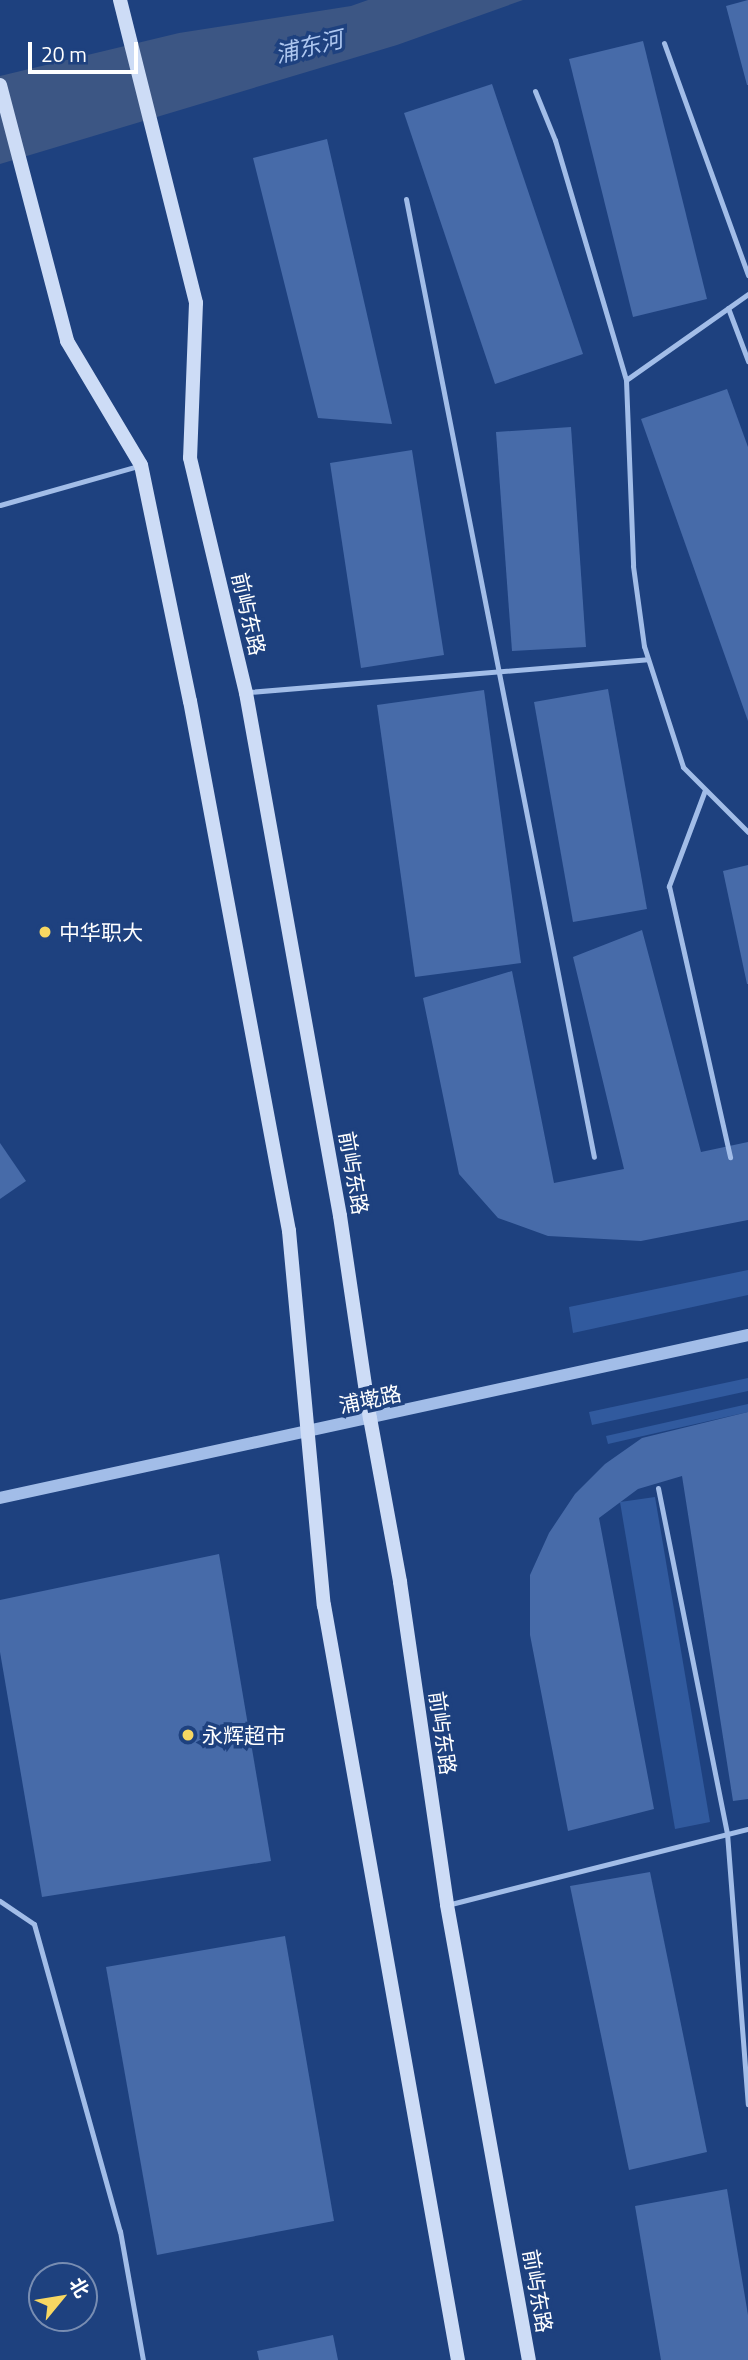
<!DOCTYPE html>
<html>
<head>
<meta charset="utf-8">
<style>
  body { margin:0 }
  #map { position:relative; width:748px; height:2360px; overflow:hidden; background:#1e417f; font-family:"Titillium Web","Noto Sans SC",sans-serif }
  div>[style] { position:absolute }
  .green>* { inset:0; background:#315a9e }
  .water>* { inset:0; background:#3c5684 }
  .building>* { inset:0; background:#476ba9 }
  .service>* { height:5px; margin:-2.5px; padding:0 2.5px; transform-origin:2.5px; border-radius:2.5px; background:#a2bde8 }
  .tertiary>* { height:12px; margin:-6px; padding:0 6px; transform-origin:6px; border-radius:6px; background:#a2bde8 }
  .secondary>* { height:14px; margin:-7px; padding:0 7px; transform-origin:7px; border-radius:7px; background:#cddcf6 }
  .dots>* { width:19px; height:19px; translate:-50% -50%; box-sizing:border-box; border:4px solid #1e417f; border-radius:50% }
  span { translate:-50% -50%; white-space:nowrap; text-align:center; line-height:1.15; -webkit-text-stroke:7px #1e417f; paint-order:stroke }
  .street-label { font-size:21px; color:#fff }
  .poi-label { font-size:21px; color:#fff }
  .left { translate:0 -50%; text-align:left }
  .water-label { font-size:23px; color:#aec7f0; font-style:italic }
  .north { position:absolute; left:28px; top:2262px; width:70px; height:70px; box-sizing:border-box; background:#1e417f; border:2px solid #788db2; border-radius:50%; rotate:60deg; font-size:19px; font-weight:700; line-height:28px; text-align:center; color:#fff }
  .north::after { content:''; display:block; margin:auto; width:24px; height:32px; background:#f7d762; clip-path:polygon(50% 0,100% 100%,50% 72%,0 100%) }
  .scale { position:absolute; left:28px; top:42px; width:110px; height:32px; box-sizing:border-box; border:4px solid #fff; border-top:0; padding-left:9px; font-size:21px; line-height:24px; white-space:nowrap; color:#fff; -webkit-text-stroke:5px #1e417f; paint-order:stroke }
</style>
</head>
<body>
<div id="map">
  <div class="green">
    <div style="clip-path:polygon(748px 1270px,748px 1295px,573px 1333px,569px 1307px)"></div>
    <div style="clip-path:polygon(748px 1378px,748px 1391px,592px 1425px,589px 1412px)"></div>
    <div style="clip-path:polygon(748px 1404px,748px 1412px,608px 1444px,606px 1436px)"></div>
    <div style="clip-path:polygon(655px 1497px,710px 1822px,675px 1829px,620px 1502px)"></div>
  </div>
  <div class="water">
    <div style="clip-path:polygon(368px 0,523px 0,397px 45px,0 164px,0 76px,179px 33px,351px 6px)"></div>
  </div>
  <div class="building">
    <div style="clip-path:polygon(748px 0,748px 85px,747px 85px,726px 6px)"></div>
    <div style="clip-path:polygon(643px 41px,707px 299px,633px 317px,569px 59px)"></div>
    <div style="clip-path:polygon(492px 84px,583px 354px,495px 384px,404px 113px)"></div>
    <div style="clip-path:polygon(327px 139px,392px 424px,318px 418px,253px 158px)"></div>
    <div style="clip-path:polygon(727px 389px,748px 447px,748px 721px,641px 419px)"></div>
    <div style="clip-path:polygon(571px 427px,586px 647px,512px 651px,496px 432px)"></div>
    <div style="clip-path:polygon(412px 450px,444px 655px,361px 668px,330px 463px)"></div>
    <div style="clip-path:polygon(608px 689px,647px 909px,573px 922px,534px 702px)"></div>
    <div style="clip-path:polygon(484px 690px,521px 963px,415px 977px,377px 705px)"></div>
    <div style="clip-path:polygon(748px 865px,748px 984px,747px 984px,723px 871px)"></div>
    <div style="clip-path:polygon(642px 930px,701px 1152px,748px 1142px,748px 1220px,641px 1241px,548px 1236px,498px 1218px,459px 1174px,423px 998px,512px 971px,554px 1183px,624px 1169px,573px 957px)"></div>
    <div style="clip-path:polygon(0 1143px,26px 1181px,0 1199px)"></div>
    <div style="clip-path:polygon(748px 1412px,748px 1799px,733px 1801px,682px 1476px,638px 1489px,599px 1518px,654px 1809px,568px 1831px,530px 1635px,530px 1575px,549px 1533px,575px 1494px,605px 1464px,642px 1438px)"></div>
    <div style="clip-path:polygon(219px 1554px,271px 1861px,42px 1897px,0 1652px,0 1600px)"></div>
    <div style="clip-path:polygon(650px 1872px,707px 2152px,629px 2170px,570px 1886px)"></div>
    <div style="clip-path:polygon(285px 1936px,334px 2221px,157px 2255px,106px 1967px)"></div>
    <div style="clip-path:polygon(727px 2189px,748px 2315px,748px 2360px,661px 2360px,635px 2206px)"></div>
    <div style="clip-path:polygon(333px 2335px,338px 2360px,259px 2360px,257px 2351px)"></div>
  </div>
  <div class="service">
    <div style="left:664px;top:43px;width:247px;rotate:70.1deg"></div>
    <div style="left:535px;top:91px;width:53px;rotate:67.8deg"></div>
    <div style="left:555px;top:140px;width:250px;rotate:73.5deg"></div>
    <div style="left:406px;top:199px;width:976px;rotate:78.9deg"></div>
    <div style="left:748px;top:294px;width:149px;rotate:144.8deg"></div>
    <div style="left:626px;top:380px;width:186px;rotate:87.8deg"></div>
    <div style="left:633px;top:566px;width:81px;rotate:82.2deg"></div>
    <div style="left:644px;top:646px;width:127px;rotate:72.1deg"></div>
    <div style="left:683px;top:767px;width:92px;rotate:45deg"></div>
    <div style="left:728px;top:308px;width:57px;rotate:69.3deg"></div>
    <div style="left:0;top:505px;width:143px;rotate:-15.8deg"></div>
    <div style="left:249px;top:692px;width:400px;rotate:-4.7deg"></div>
    <div style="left:705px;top:790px;width:103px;rotate:110.6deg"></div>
    <div style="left:669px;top:886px;width:278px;rotate:77.3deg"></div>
    <div style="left:658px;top:1488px;width:352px;rotate:78.7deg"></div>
    <div style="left:727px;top:1833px;width:272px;rotate:85.6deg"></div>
    <div style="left:0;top:1901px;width:41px;rotate:34.1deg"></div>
    <div style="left:34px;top:1924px;width:319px;rotate:74.4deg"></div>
    <div style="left:120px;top:2231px;width:131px;rotate:79.9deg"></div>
    <div style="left:447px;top:1905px;width:310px;rotate:-14.2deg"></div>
  </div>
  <div class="tertiary">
    <div style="left:0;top:1498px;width:766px;rotate:-12.29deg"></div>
  </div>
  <div class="secondary">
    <div style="left:120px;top:0;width:312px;rotate:75.9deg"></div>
    <div style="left:196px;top:303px;width:155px;rotate:92.2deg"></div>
    <div style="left:190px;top:458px;width:242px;rotate:76.6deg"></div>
    <div style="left:246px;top:693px;width:531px;rotate:79.81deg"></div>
    <div style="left:340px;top:1216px;width:204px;rotate:81.6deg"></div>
    <div style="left:370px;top:1418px;width:167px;rotate:79.6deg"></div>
    <div style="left:400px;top:1582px;width:326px;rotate:81.7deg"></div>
    <div style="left:447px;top:1905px;width:462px;rotate:79.8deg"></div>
    <div style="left:0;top:85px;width:265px;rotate:75.3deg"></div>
    <div style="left:67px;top:341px;width:144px;rotate:59.2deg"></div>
    <div style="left:141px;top:465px;width:241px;rotate:78.3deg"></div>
    <div style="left:190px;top:701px;width:539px;rotate:79.42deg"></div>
    <div style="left:289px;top:1231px;width:376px;rotate:84.7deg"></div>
    <div style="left:324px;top:1605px;width:767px;rotate:79.94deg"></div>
  </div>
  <div class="dots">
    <div style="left:45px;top:932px;background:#f7d762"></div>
    <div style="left:188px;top:1735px;background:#f7d762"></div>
  </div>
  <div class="street-label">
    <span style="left:249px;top:614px;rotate:77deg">前屿东路</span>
    <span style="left:354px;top:1173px;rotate:80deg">前屿东路</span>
    <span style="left:370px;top:1399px;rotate:-12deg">浦墘路</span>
    <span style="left:443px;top:1733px;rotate:82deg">前屿东路</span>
    <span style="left:538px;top:2291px;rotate:80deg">前屿东路</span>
  </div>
  <div class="poi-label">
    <span class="left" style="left:59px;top:932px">中华职大</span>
    <span class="left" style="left:202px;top:1735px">永辉超市</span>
  </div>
  <div class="water-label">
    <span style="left:309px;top:47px;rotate:-14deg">浦东河</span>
  </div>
  <div class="north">北</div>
  <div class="scale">20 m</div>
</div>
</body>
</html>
